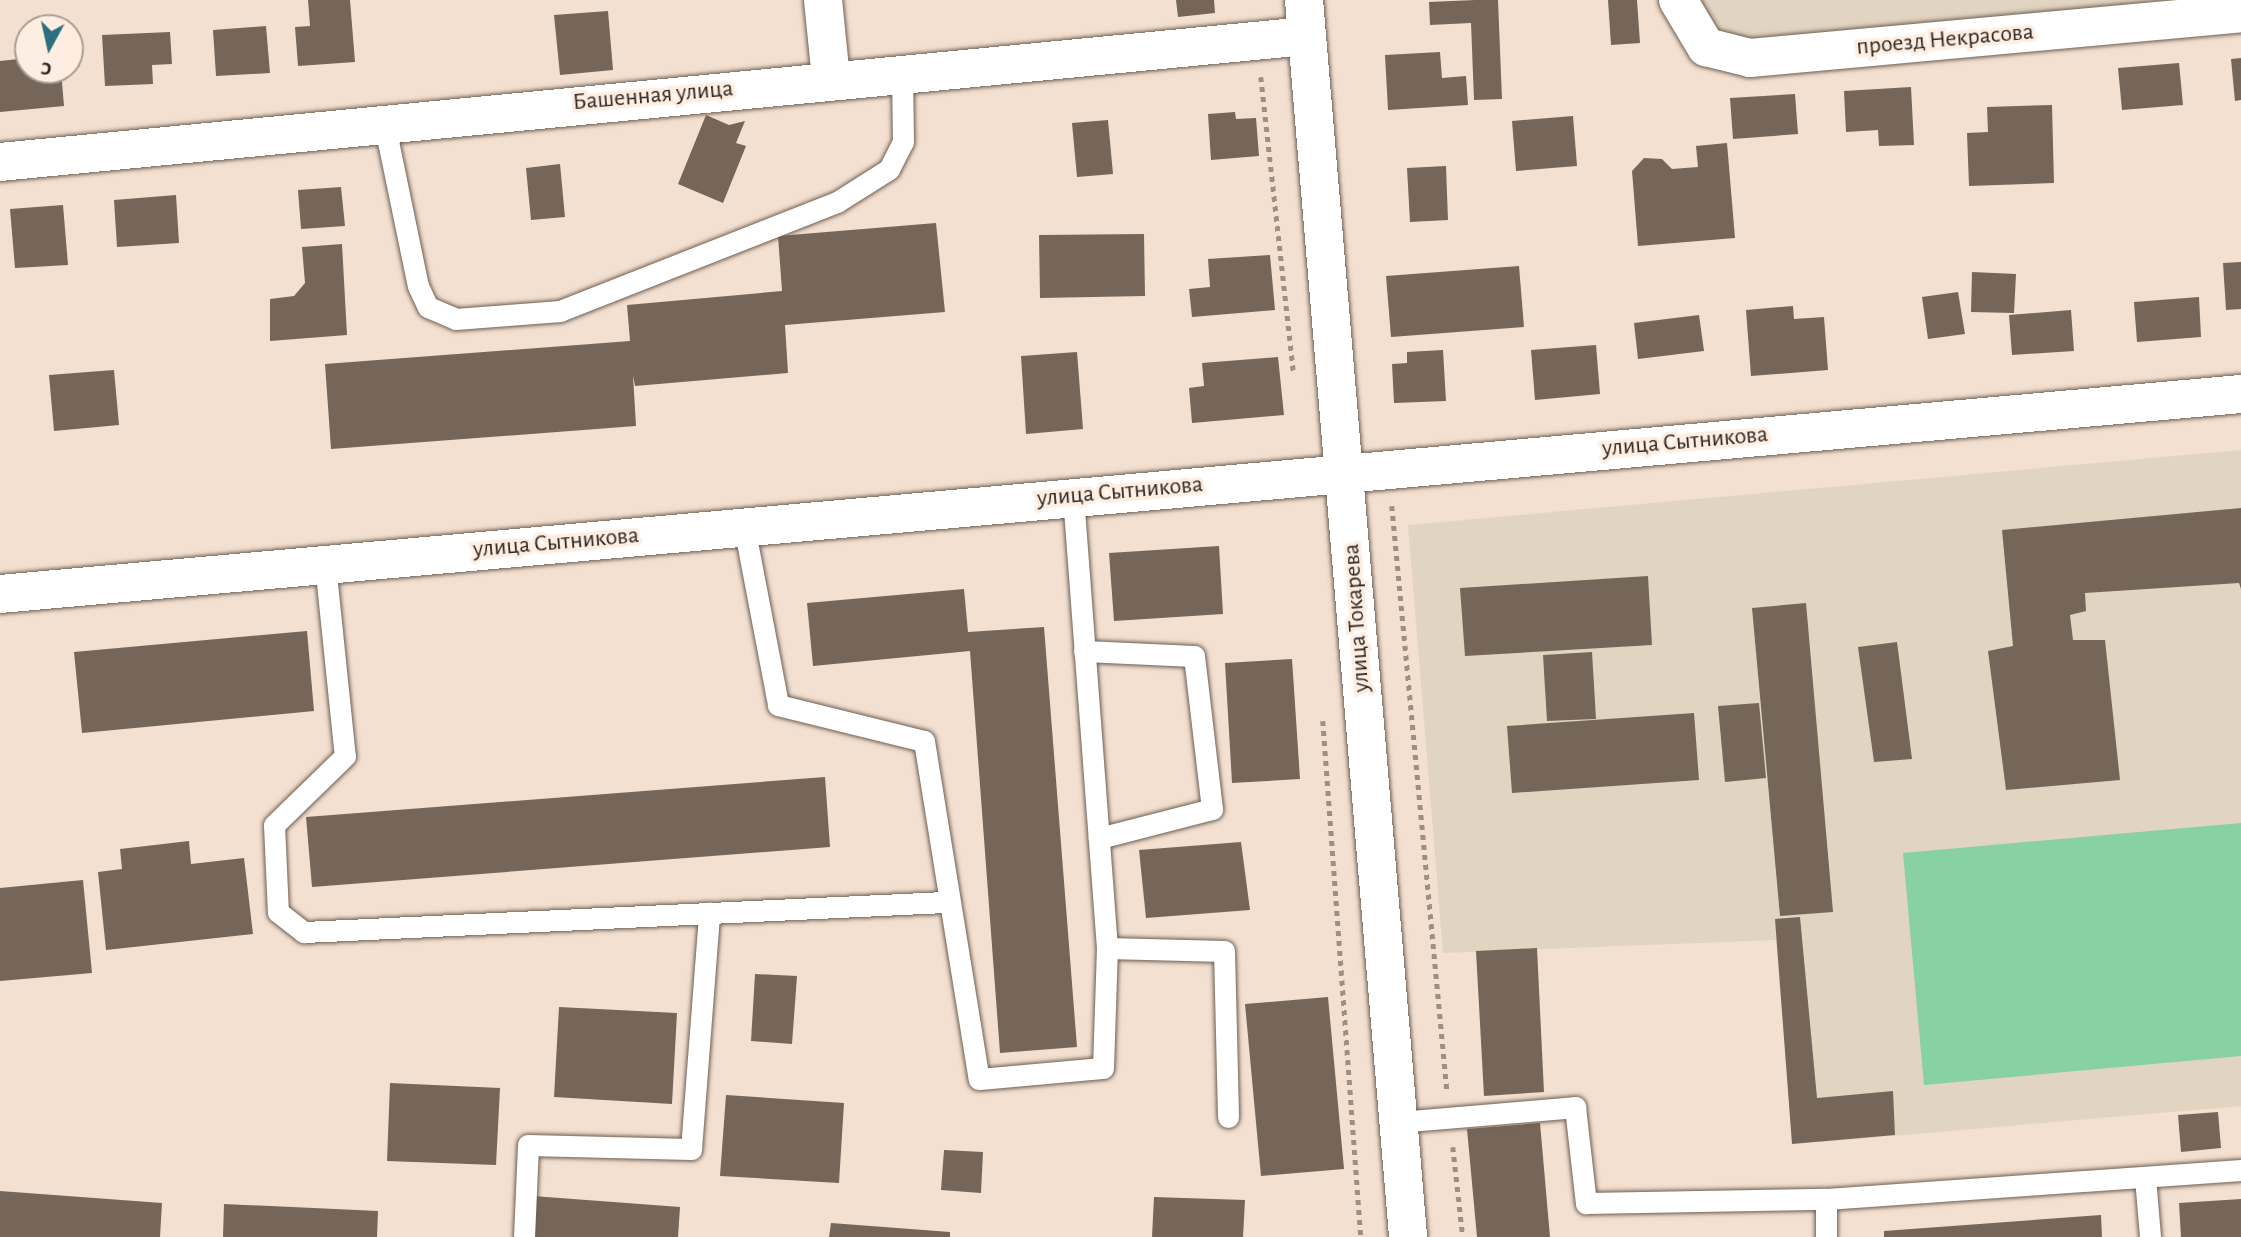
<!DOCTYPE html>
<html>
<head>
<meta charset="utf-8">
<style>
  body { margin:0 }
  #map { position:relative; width:2241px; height:1237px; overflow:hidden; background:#f3e0d1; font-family:"Alegreya Sans",sans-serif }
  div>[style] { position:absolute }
  .education>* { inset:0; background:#e1d4c1 }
  .green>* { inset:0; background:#87d1a3 }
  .building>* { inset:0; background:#766659 }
  .path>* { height:4.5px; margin-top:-2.25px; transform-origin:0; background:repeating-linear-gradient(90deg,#9d8f84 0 5px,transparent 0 10px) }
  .roads { filter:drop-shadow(0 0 2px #6e5e51) drop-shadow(0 0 2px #6e5e51) }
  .lane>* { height:21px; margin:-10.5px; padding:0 10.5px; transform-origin:10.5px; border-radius:10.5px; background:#fff }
  .street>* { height:38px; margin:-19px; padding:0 19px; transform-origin:19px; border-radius:19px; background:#fff }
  span { translate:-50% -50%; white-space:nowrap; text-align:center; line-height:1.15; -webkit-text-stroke:7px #feeee2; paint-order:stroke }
  .street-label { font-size:24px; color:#2d2620 }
  .north { position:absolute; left:14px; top:14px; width:70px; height:70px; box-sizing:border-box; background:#feeee2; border:2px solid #aa9e94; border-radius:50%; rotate:188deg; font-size:19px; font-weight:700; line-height:28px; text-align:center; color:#2d2620 }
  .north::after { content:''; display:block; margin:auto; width:24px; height:32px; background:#2c6f81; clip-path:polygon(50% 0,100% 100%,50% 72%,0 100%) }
</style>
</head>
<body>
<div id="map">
  <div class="education">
    <div style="clip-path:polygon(1696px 0,2241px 0,1732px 46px,1697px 10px)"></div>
    <div style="clip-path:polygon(2241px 450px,2241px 1106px,1821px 1142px,1817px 1098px,1789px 1099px,1776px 940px,1443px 953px,1408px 525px)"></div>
  </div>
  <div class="green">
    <div style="clip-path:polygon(2241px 823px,2241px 1056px,1924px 1085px,1903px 853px)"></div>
  </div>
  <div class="building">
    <div style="clip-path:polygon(308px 0,350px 0,355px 62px,298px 66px,295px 27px,310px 26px)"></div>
    <div style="clip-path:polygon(1176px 0,1214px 0,1215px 13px,1178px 17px)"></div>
    <div style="clip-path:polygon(1475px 0,1498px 0,1502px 99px,1474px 100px,1471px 23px,1430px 25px,1429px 2px)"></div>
    <div style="clip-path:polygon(1608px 0,1637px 0,1640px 43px,1611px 45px)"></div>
    <div style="clip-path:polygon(608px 11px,613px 70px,560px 75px,554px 15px)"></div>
    <div style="clip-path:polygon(266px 26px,270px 73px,216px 76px,213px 30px)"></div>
    <div style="clip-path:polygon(170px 32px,172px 64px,152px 65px,153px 84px,105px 86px,102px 35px)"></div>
    <div style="clip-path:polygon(1440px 52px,1442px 78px,1466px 76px,1468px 105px,1388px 110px,1385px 55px)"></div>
    <div style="clip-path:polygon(28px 58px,28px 70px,61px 70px,64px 106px,0 112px,0 61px)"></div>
    <div style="clip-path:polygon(2241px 58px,2241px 100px,2235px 101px,2231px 59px)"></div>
    <div style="clip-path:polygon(2179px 63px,2183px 105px,2122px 110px,2118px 68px)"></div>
    <div style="clip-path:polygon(1911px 87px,1914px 145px,1879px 146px,1878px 130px,1846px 132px,1844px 91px)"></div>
    <div style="clip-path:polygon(1795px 94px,1798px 134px,1733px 139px,1730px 98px)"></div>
    <div style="clip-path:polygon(2052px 105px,2054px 183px,1969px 186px,1967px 133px,1988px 132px,1987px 107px)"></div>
    <div style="clip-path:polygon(1235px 112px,1236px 119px,1256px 118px,1259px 156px,1211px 160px,1208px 114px)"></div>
    <div style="clip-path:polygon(706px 115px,729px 125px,745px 121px,736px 143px,746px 146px,723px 203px,678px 184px)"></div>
    <div style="clip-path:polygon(1573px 116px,1577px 166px,1516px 171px,1512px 121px)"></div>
    <div style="clip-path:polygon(1108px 120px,1113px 174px,1077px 177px,1072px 123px)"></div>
    <div style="clip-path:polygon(1727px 143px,1735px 238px,1638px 246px,1632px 171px,1644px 158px,1662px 159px,1672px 169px,1698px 167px,1696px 146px)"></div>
    <div style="clip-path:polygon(560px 164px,565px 217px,531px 220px,526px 168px)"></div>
    <div style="clip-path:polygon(1446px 166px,1448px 220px,1410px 222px,1407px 168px)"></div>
    <div style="clip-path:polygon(341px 187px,345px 226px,301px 229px,298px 190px)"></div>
    <div style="clip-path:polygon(176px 195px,179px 243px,117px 247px,114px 200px)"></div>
    <div style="clip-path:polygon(63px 205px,68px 265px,15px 268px,10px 209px)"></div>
    <div style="clip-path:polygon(936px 223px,945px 312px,785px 325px,788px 373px,635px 386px,633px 375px,636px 426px,331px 449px,325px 364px,630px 341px,627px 305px,782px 291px,778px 236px)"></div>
    <div style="clip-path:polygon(1144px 234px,1145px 296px,1040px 298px,1039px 235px)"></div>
    <div style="clip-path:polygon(342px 244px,347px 335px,270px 341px,270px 299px,294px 296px,305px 283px,302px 247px)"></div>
    <div style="clip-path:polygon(1270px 255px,1275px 310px,1192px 317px,1189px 289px,1210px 287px,1208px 259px)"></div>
    <div style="clip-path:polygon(2241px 262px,2241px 309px,2226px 310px,2223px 263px)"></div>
    <div style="clip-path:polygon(1519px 266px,1524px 327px,1391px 337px,1386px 276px)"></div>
    <div style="clip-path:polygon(1972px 272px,2016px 274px,2014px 313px,1971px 312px)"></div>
    <div style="clip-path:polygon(1958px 292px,1965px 334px,1928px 339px,1922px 297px)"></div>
    <div style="clip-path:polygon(2199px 297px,2201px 337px,2137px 342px,2134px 302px)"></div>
    <div style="clip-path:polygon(1793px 306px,1794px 319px,1824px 317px,1828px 370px,1751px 376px,1746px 310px)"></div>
    <div style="clip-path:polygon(2071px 310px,2074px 351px,2012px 355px,2009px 315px)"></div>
    <div style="clip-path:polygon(1699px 315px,1704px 351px,1638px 359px,1634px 323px)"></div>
    <div style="clip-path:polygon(1596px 345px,1600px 394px,1535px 400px,1531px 350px)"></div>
    <div style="clip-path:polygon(1443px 350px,1446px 401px,1394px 403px,1392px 364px,1407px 363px,1407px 352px)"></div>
    <div style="clip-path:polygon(1077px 352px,1083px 429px,1026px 434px,1021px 356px)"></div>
    <div style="clip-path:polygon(1278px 357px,1284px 415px,1192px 423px,1189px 388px,1204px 386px,1202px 363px)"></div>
    <div style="clip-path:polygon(114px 370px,119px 425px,54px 431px,49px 375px)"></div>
    <div style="clip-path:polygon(2241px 508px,2241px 589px,2239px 583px,2085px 593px,2086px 611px,2070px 615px,2073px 640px,2105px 640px,2120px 780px,2006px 790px,1988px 651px,2013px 646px,2002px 530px)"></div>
    <div style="clip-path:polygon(1219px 546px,1223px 614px,1114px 621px,1109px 553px)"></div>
    <div style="clip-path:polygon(1648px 576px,1652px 645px,1465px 656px,1460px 588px)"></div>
    <div style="clip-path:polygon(964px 589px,968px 632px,1044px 627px,1077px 1047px,1000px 1053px,970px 651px,813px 666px,807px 603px)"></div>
    <div style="clip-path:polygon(1806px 603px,1833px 912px,1780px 916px,1752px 608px)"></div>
    <div style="clip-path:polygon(307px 631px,314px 711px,82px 733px,74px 652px)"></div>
    <div style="clip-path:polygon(1897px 642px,1912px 759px,1874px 762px,1858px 647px)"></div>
    <div style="clip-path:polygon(1592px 652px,1596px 719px,1547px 721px,1543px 655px)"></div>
    <div style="clip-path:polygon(1292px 659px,1300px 779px,1232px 783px,1225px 663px)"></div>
    <div style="clip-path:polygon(1759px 703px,1766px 778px,1725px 782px,1718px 706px)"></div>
    <div style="clip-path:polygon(1694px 713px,1699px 780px,1512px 793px,1507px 726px)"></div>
    <div style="clip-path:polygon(825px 777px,830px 847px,312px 887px,306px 817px)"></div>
    <div style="clip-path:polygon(189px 841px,191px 864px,244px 858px,253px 934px,106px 950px,98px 872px,122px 869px,120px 849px)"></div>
    <div style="clip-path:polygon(1241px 842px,1250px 910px,1146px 918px,1139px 850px)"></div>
    <div style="clip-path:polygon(83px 880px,92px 973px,0 981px,0 888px)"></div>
    <div style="clip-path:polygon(1800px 917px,1817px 1098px,1893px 1091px,1895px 1135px,1792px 1144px,1775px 919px)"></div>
    <div style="clip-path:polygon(1537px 948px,1544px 1092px,1484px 1096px,1476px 951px)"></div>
    <div style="clip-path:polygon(755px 974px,797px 976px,792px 1044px,751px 1041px)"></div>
    <div style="clip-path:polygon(1328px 997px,1344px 1169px,1261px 1176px,1245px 1004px)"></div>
    <div style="clip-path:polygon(559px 1007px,677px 1013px,672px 1104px,554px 1097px)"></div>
    <div style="clip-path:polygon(390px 1083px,500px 1088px,496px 1165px,387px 1161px)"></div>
    <div style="clip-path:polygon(726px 1095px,844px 1103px,839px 1183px,720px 1176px)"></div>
    <div style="clip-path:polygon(2218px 1112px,2221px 1148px,2181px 1152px,2178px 1115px)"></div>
    <div style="clip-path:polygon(1540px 1123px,1550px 1237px,1477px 1237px,1467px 1129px)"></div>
    <div style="clip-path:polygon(944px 1150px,983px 1152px,981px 1193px,941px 1190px)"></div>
    <div style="clip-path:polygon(0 1191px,162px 1203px,160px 1237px,0 1237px)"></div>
    <div style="clip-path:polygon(533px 1196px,680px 1207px,678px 1237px,530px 1237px)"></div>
    <div style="clip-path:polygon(1154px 1197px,1245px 1200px,1243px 1237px,1152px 1237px)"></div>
    <div style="clip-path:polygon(2241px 1199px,2241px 1237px,2181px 1237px,2179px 1203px)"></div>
    <div style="clip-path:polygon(224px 1204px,378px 1211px,377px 1237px,223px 1237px)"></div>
    <div style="clip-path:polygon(2101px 1215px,2102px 1237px,1884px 1237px,1884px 1231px)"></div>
    <div style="clip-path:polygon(831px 1223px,950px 1232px,950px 1237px,829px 1237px)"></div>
  </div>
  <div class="path">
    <div style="left:1261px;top:77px;width:299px;rotate:83.7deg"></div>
    <div style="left:1392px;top:506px;width:587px;rotate:84.62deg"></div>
    <div style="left:1323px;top:721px;width:517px;rotate:85.79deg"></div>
    <div style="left:1453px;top:1147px;width:91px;rotate:83.7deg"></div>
  </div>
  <div class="roads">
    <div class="lane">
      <div style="left:384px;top:122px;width:167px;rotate:78.3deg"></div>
      <div style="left:418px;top:286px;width:23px;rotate:65deg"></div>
      <div style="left:428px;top:307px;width:30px;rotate:23deg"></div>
      <div style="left:456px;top:319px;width:104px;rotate:-4.4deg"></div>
      <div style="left:560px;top:311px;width:298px;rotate:-21.5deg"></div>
      <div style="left:837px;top:202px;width:62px;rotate:-32.4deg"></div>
      <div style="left:889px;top:169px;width:30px;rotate:-63deg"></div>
      <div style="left:903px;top:142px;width:68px;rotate:-90.8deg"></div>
      <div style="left:744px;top:526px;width:182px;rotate:79.2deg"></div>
      <div style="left:778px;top:705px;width:150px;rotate:13.9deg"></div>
      <div style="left:924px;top:741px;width:342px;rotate:80.8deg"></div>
      <div style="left:979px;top:1079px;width:124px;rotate:-5.1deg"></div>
      <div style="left:1103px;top:1068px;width:120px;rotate:-88.1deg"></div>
      <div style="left:1107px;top:948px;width:453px;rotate:-94.3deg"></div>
      <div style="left:325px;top:564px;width:193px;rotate:84.1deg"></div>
      <div style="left:345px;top:756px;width:99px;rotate:135.8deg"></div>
      <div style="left:274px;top:825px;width:87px;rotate:87.4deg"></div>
      <div style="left:278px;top:912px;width:33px;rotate:38deg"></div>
      <div style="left:304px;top:932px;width:643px;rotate:-2.68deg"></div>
      <div style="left:1084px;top:651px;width:110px;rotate:2.6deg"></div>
      <div style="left:1194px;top:656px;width:154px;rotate:83.3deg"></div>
      <div style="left:1212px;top:809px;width:117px;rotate:165.6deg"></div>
      <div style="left:1107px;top:948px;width:117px;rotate:1.5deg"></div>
      <div style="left:1224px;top:951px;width:166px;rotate:88.6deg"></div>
      <div style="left:1398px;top:1122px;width:178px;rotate:-4.8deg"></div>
      <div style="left:1575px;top:1107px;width:97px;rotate:83.5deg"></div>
      <div style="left:1586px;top:1203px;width:240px;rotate:-1deg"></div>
      <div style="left:1826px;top:1199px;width:416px;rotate:-4deg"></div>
      <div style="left:2145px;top:1177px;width:60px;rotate:85.2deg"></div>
      <div style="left:1826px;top:1199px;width:38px;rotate:90deg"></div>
      <div style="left:524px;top:1237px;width:92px;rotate:-87.5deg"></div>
      <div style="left:528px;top:1145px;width:163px;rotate:1.4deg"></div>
      <div style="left:691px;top:1149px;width:237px;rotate:-85.6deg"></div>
    </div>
    <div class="street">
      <div style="left:823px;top:0;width:79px;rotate:84.2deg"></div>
      <div style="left:1304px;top:0;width:1241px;rotate:85.19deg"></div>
      <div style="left:1678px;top:0;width:55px;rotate:59.2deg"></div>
      <div style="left:1706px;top:47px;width:45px;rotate:14deg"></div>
      <div style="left:1750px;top:58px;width:493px;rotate:-5.2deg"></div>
      <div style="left:0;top:162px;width:1313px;rotate:-5.51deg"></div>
      <div style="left:0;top:594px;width:2250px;rotate:-5.1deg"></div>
    </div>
  </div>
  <div class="street-label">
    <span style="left:1945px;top:40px;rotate:-5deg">проезд Некрасова</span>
    <span style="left:653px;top:96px;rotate:-5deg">Башенная улица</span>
    <span style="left:1685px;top:442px;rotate:-5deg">улица Сытникова</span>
    <span style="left:1120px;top:492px;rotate:-5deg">улица Сытникова</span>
    <span style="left:556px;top:543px;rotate:-5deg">улица Сытникова</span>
    <span style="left:1357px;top:618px;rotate:-94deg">улица Токарева</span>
  </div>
  <div class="north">С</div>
</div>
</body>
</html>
